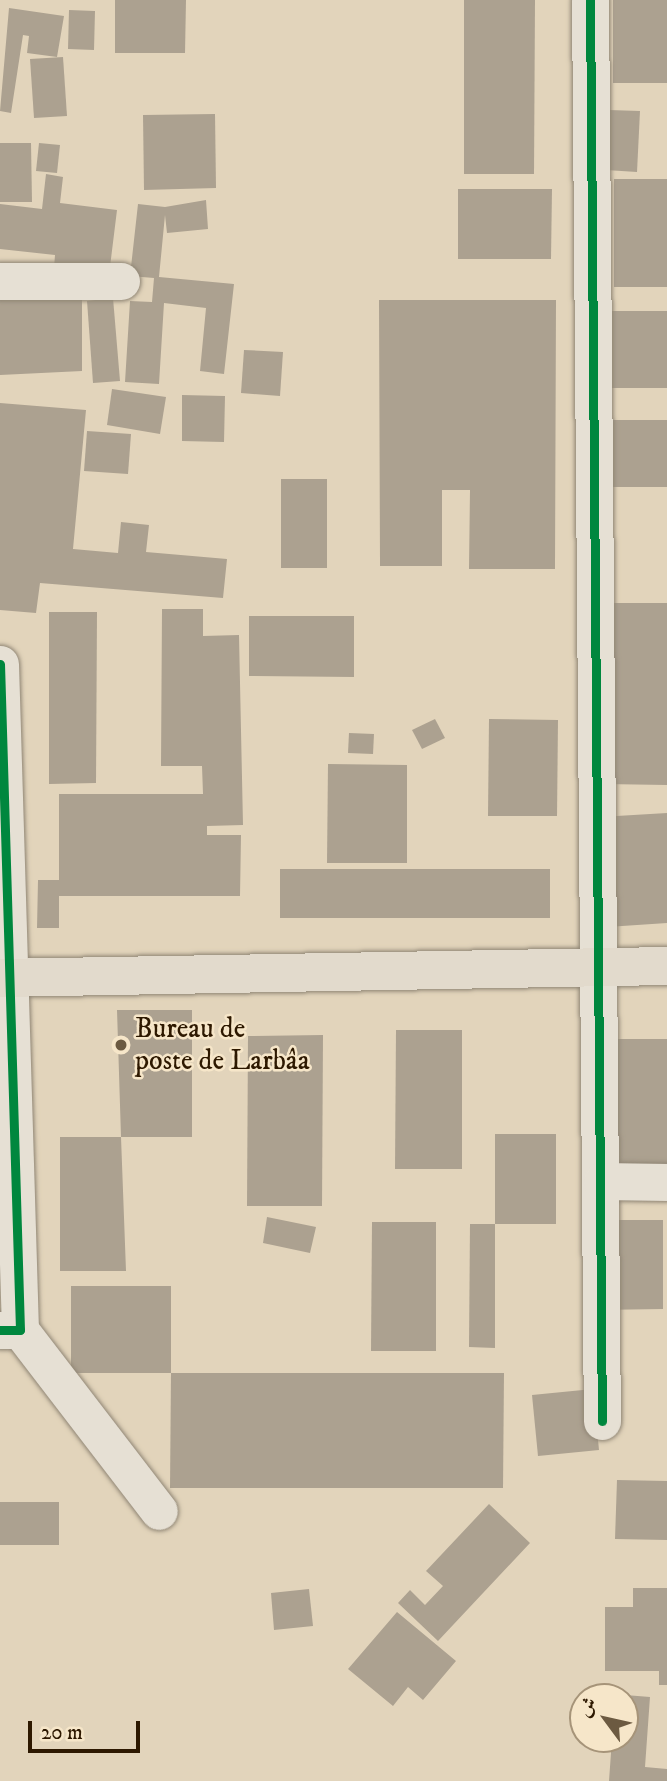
<!DOCTYPE html>
<html>
<head>
<meta charset="utf-8">
<style>
  body { margin:0 }
  #map { position:relative; width:667px; height:1781px; overflow:hidden; background:#e2d4bb; font-family:"IM FELL DW Pica",Amiri,serif }
  div>[style] { position:absolute }
  .building>* { inset:0; background:#aca190 }
  .roads { filter:drop-shadow(0 0 2px #908675) drop-shadow(0 0 2px #908675) }
  .street>* { height:37px; margin:-18.5px; padding:0 18.5px; transform-origin:18.5px; border-radius:18.5px; background:#e6e0d4 }
  .primary>* { height:38px; margin:-19px; padding:0 19px; transform-origin:19px; border-radius:19px; background:#e2dacc }
  .cycleway>* { height:9px; margin:-4.5px; padding:0 4.5px; transform-origin:4.5px; border-radius:4.5px; background:#00873e }
  .dots>* { width:19px; height:19px; translate:-50% -50%; box-sizing:border-box; border:4px solid #f6e6c9; border-radius:50% }
  span { translate:-50% -50%; white-space:nowrap; text-align:center; line-height:1.15; -webkit-text-stroke:5px #f6e6c9; paint-order:stroke }
  .poi-label { font-size:28px; color:#2d1800 }
  .left { translate:0 -50%; text-align:left }
  .north { position:absolute; left:569px; top:1683px; width:70px; height:70px; box-sizing:border-box; background:#f6e6c9; border:2px solid #a69479; border-radius:50%; rotate:303deg; font-size:19px; font-weight:700; line-height:28px; text-align:center; color:#2d1800 }
  .north::after { content:''; display:block; margin:auto; width:24px; height:32px; background:#6c5a41; clip-path:polygon(50% 0,100% 100%,50% 72%,0 100%) }
  .scale { position:absolute; left:28px; top:1721px; width:112px; height:32px; box-sizing:border-box; border:4px solid #2d1800; border-top:0; padding-left:9px; font-size:21px; line-height:24px; white-space:nowrap; color:#2d1800; -webkit-text-stroke:5px #f6e6c9; paint-order:stroke }
</style>
</head>
<body>
<div id="map">
  <div class="building">
    <div style="clip-path:polygon(115px 0,186px 0,185px 53px,115px 53px)"></div>
    <div style="clip-path:polygon(464px 0,535px 0,534px 174px,464px 174px)"></div>
    <div style="clip-path:polygon(613px 0,667px 0,667px 83px,613px 83px)"></div>
    <div style="clip-path:polygon(9px 8px,64px 16px,57px 57px,27px 53px,29px 36px,23px 35px,11px 113px,0 111px)"></div>
    <div style="clip-path:polygon(69px 10px,95px 11px,94px 50px,68px 49px)"></div>
    <div style="clip-path:polygon(63px 57px,67px 116px,34px 118px,30px 59px)"></div>
    <div style="clip-path:polygon(609px 110px,640px 111px,637px 172px,606px 170px)"></div>
    <div style="clip-path:polygon(215px 114px,216px 188px,144px 190px,143px 115px)"></div>
    <div style="clip-path:polygon(0 143px,31px 143px,32px 202px,0 202px)"></div>
    <div style="clip-path:polygon(39px 143px,60px 145px,57px 173px,36px 171px)"></div>
    <div style="clip-path:polygon(46px 174px,63px 177px,60px 203px,117px 210px,109px 275px,54px 268px,55px 255px,0 249px,0 204px,42px 209px)"></div>
    <div style="clip-path:polygon(614px 179px,667px 179px,667px 287px,614px 287px)"></div>
    <div style="clip-path:polygon(458px 189px,552px 189px,551px 259px,458px 259px)"></div>
    <div style="clip-path:polygon(206px 200px,208px 229px,167px 233px,165px 215px,159px 277px,234px 284px,224px 374px,200px 371px,206px 308px,164px 303px,159px 384px,125px 382px,130px 301px,152px 302px,154px 278px,130px 276px,138px 204px,165px 207px)"></div>
    <div style="clip-path:polygon(0 292px,82px 292px,82px 371px,0 375px)"></div>
    <div style="clip-path:polygon(113px 298px,120px 381px,93px 383px,87px 301px)"></div>
    <div style="clip-path:polygon(379px 300px,556px 300px,555px 569px,469px 569px,470px 490px,442px 490px,442px 566px,380px 566px)"></div>
    <div style="clip-path:polygon(611px 311px,667px 311px,667px 388px,611px 388px)"></div>
    <div style="clip-path:polygon(244px 350px,283px 352px,280px 396px,241px 393px)"></div>
    <div style="clip-path:polygon(112px 389px,166px 397px,160px 434px,107px 425px)"></div>
    <div style="clip-path:polygon(182px 395px,225px 396px,224px 442px,182px 441px)"></div>
    <div style="clip-path:polygon(0 403px,86px 410px,73px 549px,118px 553px,121px 522px,149px 525px,146px 552px,227px 559px,223px 598px,40px 583px,36px 613px,0 610px)"></div>
    <div style="clip-path:polygon(612px 420px,667px 420px,667px 487px,612px 487px)"></div>
    <div style="clip-path:polygon(87px 431px,131px 434px,128px 474px,84px 471px)"></div>
    <div style="clip-path:polygon(281px 479px,327px 479px,327px 568px,281px 568px)"></div>
    <div style="clip-path:polygon(607px 603px,667px 603px,667px 785px,604px 784px)"></div>
    <div style="clip-path:polygon(162px 609px,203px 609px,203px 636px,239px 635px,243px 825px,207px 826px,207px 835px,241px 835px,240px 896px,59px 896px,59px 928px,37px 928px,38px 880px,59px 880px,59px 794px,203px 794px,202px 766px,161px 766px)"></div>
    <div style="clip-path:polygon(49px 612px,97px 612px,96px 783px,49px 784px)"></div>
    <div style="clip-path:polygon(249px 616px,354px 616px,354px 677px,249px 676px)"></div>
    <div style="clip-path:polygon(435px 719px,445px 738px,422px 749px,412px 730px)"></div>
    <div style="clip-path:polygon(489px 719px,558px 720px,557px 816px,488px 816px)"></div>
    <div style="clip-path:polygon(349px 733px,374px 734px,373px 754px,348px 753px)"></div>
    <div style="clip-path:polygon(328px 764px,407px 765px,407px 863px,327px 863px)"></div>
    <div style="clip-path:polygon(667px 813px,667px 923px,607px 927px,600px 817px)"></div>
    <div style="clip-path:polygon(280px 869px,550px 869px,550px 918px,280px 918px)"></div>
    <div style="clip-path:polygon(117px 1010px,192px 1010px,192px 1137px,121px 1137px,126px 1271px,60px 1271px,60px 1137px,121px 1137px)"></div>
    <div style="clip-path:polygon(396px 1030px,462px 1030px,462px 1169px,395px 1169px)"></div>
    <div style="clip-path:polygon(323px 1035px,322px 1206px,247px 1206px,248px 1036px)"></div>
    <div style="clip-path:polygon(616px 1039px,667px 1039px,667px 1168px,616px 1168px)"></div>
    <div style="clip-path:polygon(495px 1134px,556px 1134px,556px 1224px,495px 1224px)"></div>
    <div style="clip-path:polygon(267px 1217px,316px 1227px,310px 1253px,263px 1243px)"></div>
    <div style="clip-path:polygon(596px 1220px,663px 1220px,663px 1309px,597px 1310px)"></div>
    <div style="clip-path:polygon(372px 1222px,436px 1222px,436px 1351px,371px 1351px)"></div>
    <div style="clip-path:polygon(470px 1224px,495px 1224px,495px 1348px,469px 1347px)"></div>
    <div style="clip-path:polygon(71px 1286px,171px 1286px,171px 1373px,71px 1373px)"></div>
    <div style="clip-path:polygon(171px 1373px,504px 1373px,503px 1488px,170px 1488px)"></div>
    <div style="clip-path:polygon(593px 1389px,599px 1450px,538px 1456px,532px 1395px)"></div>
    <div style="clip-path:polygon(617px 1480px,667px 1481px,667px 1540px,615px 1539px)"></div>
    <div style="clip-path:polygon(0 1502px,59px 1502px,59px 1545px,0 1545px)"></div>
    <div style="clip-path:polygon(489px 1504px,530px 1543px,438px 1641px,398px 1603px,410px 1590px,425px 1605px,443px 1586px,426px 1571px)"></div>
    <div style="clip-path:polygon(633px 1588px,667px 1588px,667px 1685px,659px 1685px,659px 1671px,605px 1671px,605px 1607px,633px 1607px)"></div>
    <div style="clip-path:polygon(309px 1589px,313px 1626px,274px 1630px,271px 1593px)"></div>
    <div style="clip-path:polygon(397px 1612px,456px 1661px,423px 1700px,408px 1687px,393px 1706px,348px 1669px)"></div>
    <div style="clip-path:polygon(625px 1695px,650px 1697px,645px 1767px,667px 1769px,667px 1781px,609px 1781px,612px 1739px,625px 1739px)"></div>
  </div>
  <div class="roads">
    <div class="street">
      <div style="left:590px;top:0;width:1421px;rotate:89.52deg"></div>
      <div style="left:0;top:281px;width:121px"></div>
      <div style="left:0;top:664px;width:666px;rotate:88.28deg"></div>
      <div style="left:20px;top:1330px;width:20px;rotate:180deg"></div>
      <div style="left:602px;top:1181px;width:65px;rotate:0.9deg"></div>
      <div style="left:20px;top:1330px;width:228px;rotate:52.5deg"></div>
    </div>
    <div class="primary">
      <div style="left:0;top:978px;width:667px;rotate:-1.03deg"></div>
    </div>
  </div>
  <div class="cycleway">
    <div style="left:590px;top:0;width:1421px;rotate:89.52deg"></div>
    <div style="left:0;top:664px;width:666px;rotate:88.28deg"></div>
    <div style="left:20px;top:1330px;width:20px;rotate:180deg"></div>
  </div>
  <div class="dots">
    <div style="left:121px;top:1045px;background:#6c5a41"></div>
  </div>
  <div class="poi-label">
    <span class="left" style="left:135px;top:1045px">Bureau de<br>poste de Larbâa</span>
  </div>
  <div class="north">ش</div>
  <div class="scale">20 m</div>
</div>
</body>
</html>
